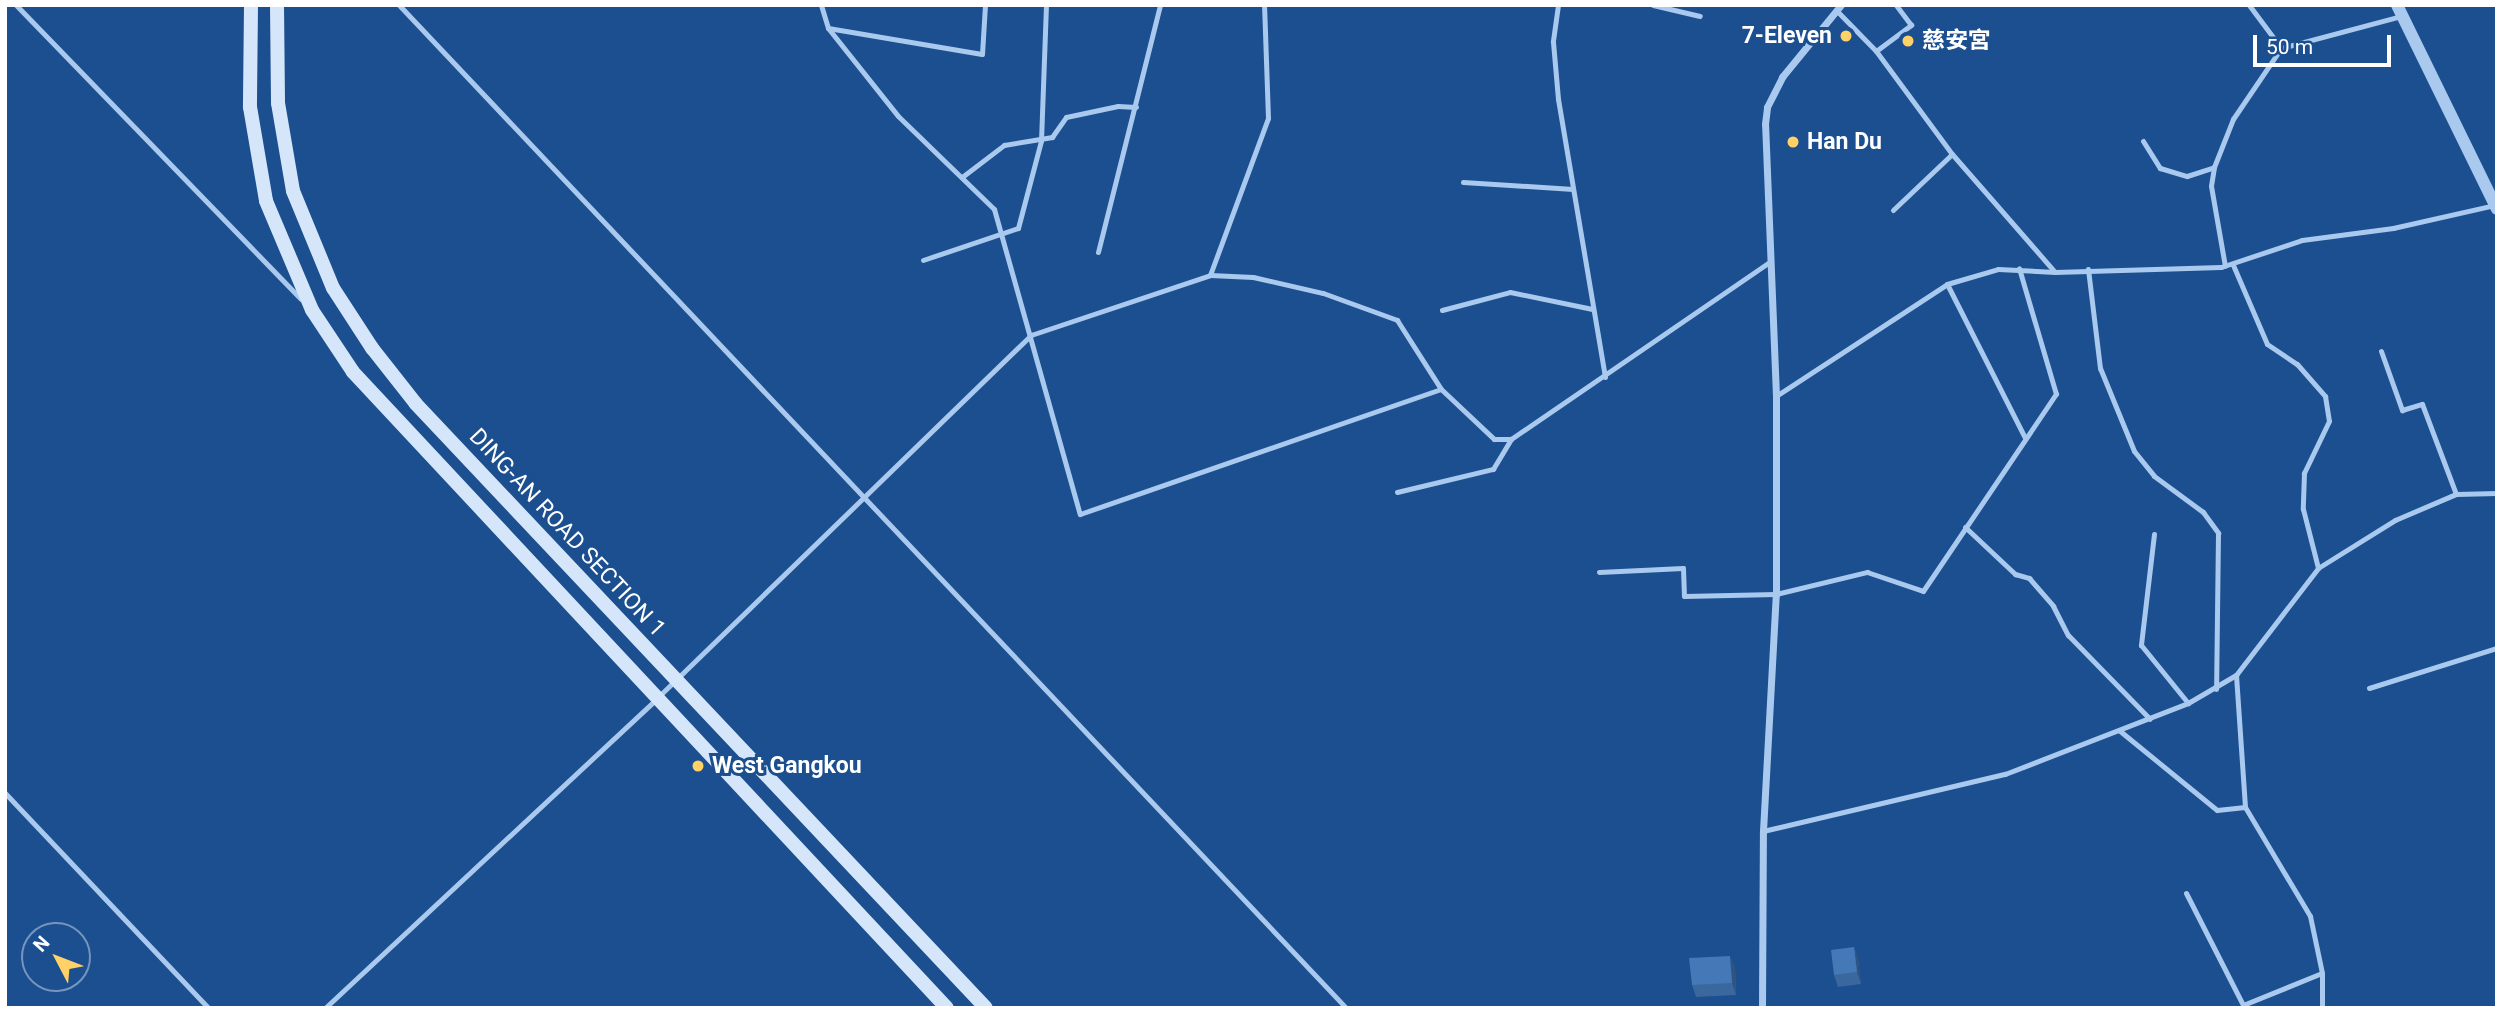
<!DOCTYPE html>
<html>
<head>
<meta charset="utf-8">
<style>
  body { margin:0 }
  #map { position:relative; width:2502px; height:1013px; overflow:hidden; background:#1b4f8f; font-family:Roboto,"Noto Sans TC",sans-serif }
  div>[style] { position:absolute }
  .service>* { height:5px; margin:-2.5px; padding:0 2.5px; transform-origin:2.5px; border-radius:2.5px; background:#a9c9ee }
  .minor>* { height:7px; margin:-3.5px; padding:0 3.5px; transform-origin:3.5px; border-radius:3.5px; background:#a9c9ee }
  .tertiary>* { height:12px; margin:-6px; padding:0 6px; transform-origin:6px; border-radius:6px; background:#a9c9ee }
  .secondary>* { height:14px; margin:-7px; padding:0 7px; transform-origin:7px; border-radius:7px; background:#d6e6fa }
  .wall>* { inset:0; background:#3a679d }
  .shaded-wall>* { inset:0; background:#305480 }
  .building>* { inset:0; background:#4478b7 }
  .dots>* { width:19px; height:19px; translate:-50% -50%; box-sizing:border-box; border:4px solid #1b4f8f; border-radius:50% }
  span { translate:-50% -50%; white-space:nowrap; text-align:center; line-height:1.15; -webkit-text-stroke:6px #1b4f8f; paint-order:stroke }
  .poi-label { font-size:23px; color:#fff; font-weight:700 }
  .right { translate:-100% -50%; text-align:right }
  .left { translate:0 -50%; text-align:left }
  .street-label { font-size:23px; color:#fff }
  .frame { position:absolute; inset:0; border:7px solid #fff; pointer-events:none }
  .north { position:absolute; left:21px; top:922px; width:70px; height:70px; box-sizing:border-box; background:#1b4f8f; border:2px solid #7695bc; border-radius:50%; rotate:312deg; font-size:19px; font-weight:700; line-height:28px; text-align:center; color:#fff }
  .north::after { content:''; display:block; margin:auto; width:24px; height:32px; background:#ffd166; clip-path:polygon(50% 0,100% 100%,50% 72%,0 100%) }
  .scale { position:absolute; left:2253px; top:35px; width:138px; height:32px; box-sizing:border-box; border:4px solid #fff; border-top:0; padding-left:9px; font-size:21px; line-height:24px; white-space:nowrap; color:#fff; -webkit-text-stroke:5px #1b4f8f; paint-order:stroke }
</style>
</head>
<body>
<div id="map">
  <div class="service">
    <div style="left:16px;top:5px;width:409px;rotate:45.9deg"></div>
    <div style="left:399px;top:5px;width:1379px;rotate:46.64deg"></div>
    <div style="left:821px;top:5px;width:24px;rotate:73deg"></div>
    <div style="left:828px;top:28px;width:112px;rotate:51.5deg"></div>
    <div style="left:898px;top:116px;width:134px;rotate:44.1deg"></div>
    <div style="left:994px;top:209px;width:317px;rotate:74.3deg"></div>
    <div style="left:1080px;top:514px;width:382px;rotate:-19.1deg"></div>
    <div style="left:1558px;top:5px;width:37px;rotate:98deg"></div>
    <div style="left:1553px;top:42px;width:57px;rotate:85deg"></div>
    <div style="left:1558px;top:99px;width:282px;rotate:80.4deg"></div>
    <div style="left:1653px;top:5px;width:48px;rotate:13.2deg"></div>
    <div style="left:2249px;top:5px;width:54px;rotate:53.3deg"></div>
    <div style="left:1836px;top:10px;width:57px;rotate:45.7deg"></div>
    <div style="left:1876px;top:51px;width:128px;rotate:53.6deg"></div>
    <div style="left:1952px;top:154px;width:155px;rotate:48.9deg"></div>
    <div style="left:828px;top:28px;width:156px;rotate:9.6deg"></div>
    <div style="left:982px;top:54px;width:49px;rotate:-86.5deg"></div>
    <div style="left:1876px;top:51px;width:44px;rotate:-36.6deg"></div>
    <div style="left:1911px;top:25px;width:25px;rotate:-127deg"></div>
    <div style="left:2143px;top:141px;width:32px;rotate:58deg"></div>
    <div style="left:2160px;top:168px;width:28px;rotate:17deg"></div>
    <div style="left:2187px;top:176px;width:28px;rotate:-18deg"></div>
    <div style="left:2214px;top:167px;width:52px;rotate:-68.4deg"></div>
    <div style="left:2233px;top:119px;width:86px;rotate:-55.9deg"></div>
    <div style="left:2281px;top:48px;width:124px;rotate:-14.9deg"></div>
    <div style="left:2214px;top:167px;width:19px;rotate:99deg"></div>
    <div style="left:2211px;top:186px;width:81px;rotate:80.1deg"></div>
    <div style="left:962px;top:177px;width:53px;rotate:-37.3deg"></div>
    <div style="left:1004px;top:145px;width:49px;rotate:-9.5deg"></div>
    <div style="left:1052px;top:137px;width:24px;rotate:-55deg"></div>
    <div style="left:1066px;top:117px;width:53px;rotate:-11.9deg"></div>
    <div style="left:1118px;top:106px;width:18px;rotate:3deg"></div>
    <div style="left:1463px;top:182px;width:110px;rotate:3.6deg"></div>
    <div style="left:1893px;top:210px;width:81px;rotate:-43.5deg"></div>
    <div style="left:1098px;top:252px;width:255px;rotate:-75.9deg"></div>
    <div style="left:923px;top:260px;width:100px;rotate:-18.6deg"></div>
    <div style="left:1018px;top:228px;width:90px;rotate:-75.2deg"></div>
    <div style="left:1041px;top:141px;width:136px;rotate:-87.9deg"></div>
    <div style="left:2233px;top:265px;width:86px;rotate:66.7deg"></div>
    <div style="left:2267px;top:344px;width:36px;rotate:34deg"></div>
    <div style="left:2297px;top:364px;width:43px;rotate:48.8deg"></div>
    <div style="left:2325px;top:396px;width:25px;rotate:81deg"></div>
    <div style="left:2329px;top:421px;width:58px;rotate:115.7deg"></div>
    <div style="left:2304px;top:473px;width:36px;rotate:92deg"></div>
    <div style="left:2303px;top:509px;width:61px;rotate:75.7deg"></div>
    <div style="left:2088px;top:269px;width:100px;rotate:83.1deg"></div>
    <div style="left:2100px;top:368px;width:90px;rotate:67.7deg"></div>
    <div style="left:2134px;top:451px;width:32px;rotate:51deg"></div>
    <div style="left:2154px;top:476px;width:61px;rotate:36.3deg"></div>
    <div style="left:2203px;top:512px;width:26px;rotate:54deg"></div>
    <div style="left:2218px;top:533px;width:156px;rotate:90.7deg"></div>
    <div style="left:1210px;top:275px;width:167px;rotate:-69.7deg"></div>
    <div style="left:1268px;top:118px;width:113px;rotate:-92deg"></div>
    <div style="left:1947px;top:284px;width:173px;rotate:63.1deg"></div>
    <div style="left:1442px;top:310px;width:70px;rotate:-14.8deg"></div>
    <div style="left:1510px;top:292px;width:84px;rotate:11.7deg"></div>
    <div style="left:2381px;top:351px;width:63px;rotate:70.4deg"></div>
    <div style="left:2402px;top:410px;width:21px;rotate:-17deg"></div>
    <div style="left:2422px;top:404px;width:96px;rotate:69.3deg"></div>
    <div style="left:1776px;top:396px;width:204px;rotate:-33.2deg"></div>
    <div style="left:1947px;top:284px;width:53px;rotate:-16.4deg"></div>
    <div style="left:1998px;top:269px;width:57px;rotate:3deg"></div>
    <div style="left:2055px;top:272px;width:166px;rotate:-1.7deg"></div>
    <div style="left:2221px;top:267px;width:85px;rotate:-18.4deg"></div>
    <div style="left:2302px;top:240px;width:92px;rotate:-7.5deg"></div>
    <div style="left:2393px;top:228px;width:105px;rotate:-12.7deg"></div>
    <div style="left:1397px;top:492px;width:99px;rotate:-13.5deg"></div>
    <div style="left:1493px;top:469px;width:35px;rotate:-59deg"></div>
    <div style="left:1965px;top:527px;width:69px;rotate:43.2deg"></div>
    <div style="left:2015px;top:574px;width:15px;rotate:16deg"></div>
    <div style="left:2029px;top:578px;width:37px;rotate:49deg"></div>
    <div style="left:2053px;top:606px;width:33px;rotate:63deg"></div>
    <div style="left:2068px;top:635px;width:117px;rotate:45.7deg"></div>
    <div style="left:2154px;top:534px;width:112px;rotate:96.7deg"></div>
    <div style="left:2141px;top:645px;width:75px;rotate:51deg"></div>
    <div style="left:1599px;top:572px;width:84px;rotate:-2.7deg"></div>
    <div style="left:1683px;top:568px;width:28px;rotate:88deg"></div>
    <div style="left:1684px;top:596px;width:92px;rotate:-1.2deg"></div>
    <div style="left:1776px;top:594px;width:94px;rotate:-13.6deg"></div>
    <div style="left:1867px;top:572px;width:59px;rotate:18.7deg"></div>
    <div style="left:1923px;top:591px;width:238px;rotate:-56deg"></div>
    <div style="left:2056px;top:394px;width:131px;rotate:-106.4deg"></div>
    <div style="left:2236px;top:675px;width:132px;rotate:86.1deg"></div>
    <div style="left:2245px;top:807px;width:127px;rotate:59.2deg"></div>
    <div style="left:2310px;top:916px;width:58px;rotate:78.1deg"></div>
    <div style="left:2322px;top:973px;width:35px;rotate:90deg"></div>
    <div style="left:2369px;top:688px;width:134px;rotate:-17.4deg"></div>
    <div style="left:2120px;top:731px;width:125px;rotate:39.2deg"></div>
    <div style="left:2217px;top:810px;width:28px;rotate:-6deg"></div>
    <div style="left:5px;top:793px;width:296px;rotate:46.6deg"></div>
    <div style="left:1763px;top:831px;width:249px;rotate:-13.3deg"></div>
    <div style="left:2005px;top:774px;width:196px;rotate:-21.2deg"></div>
    <div style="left:2188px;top:703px;width:56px;rotate:-30.3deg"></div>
    <div style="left:2236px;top:675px;width:135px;rotate:-52.5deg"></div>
    <div style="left:2318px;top:568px;width:91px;rotate:-31.9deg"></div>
    <div style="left:2395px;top:520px;width:66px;rotate:-23.1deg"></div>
    <div style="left:2456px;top:494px;width:41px;rotate:-1.4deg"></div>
    <div style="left:2186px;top:893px;width:126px;rotate:63deg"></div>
    <div style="left:2243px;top:1005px;width:85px;rotate:-22.1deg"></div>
    <div style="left:325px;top:1008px;width:453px;rotate:-43deg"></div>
    <div style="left:656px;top:699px;width:523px;rotate:-44.15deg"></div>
    <div style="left:1031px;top:335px;width:189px;rotate:-18.5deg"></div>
    <div style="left:1210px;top:275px;width:43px;rotate:2.7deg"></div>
    <div style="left:1253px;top:277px;width:72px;rotate:12.9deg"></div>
    <div style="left:1323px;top:293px;width:79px;rotate:20deg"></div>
    <div style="left:1397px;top:320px;width:82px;rotate:57.5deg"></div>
    <div style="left:1441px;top:389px;width:73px;rotate:43.3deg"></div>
    <div style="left:1494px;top:439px;width:17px"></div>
    <div style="left:1511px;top:439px;width:315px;rotate:-34.4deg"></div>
  </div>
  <div class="minor">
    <div style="left:1762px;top:1008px;width:177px;rotate:-89.7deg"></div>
    <div style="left:1763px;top:831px;width:237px;rotate:-86.9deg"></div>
    <div style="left:1776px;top:594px;width:198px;rotate:-90deg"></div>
    <div style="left:1776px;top:396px;width:272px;rotate:-92.3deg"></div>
    <div style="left:1765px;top:124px;width:17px;rotate:-83deg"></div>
    <div style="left:1767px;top:107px;width:34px;rotate:-63deg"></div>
    <div style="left:1782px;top:77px;width:93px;rotate:-50.7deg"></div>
  </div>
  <div class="tertiary">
    <div style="left:2397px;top:5px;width:227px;rotate:63.9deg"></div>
  </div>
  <div class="secondary">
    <div style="left:251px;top:5px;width:102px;rotate:90.6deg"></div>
    <div style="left:250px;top:107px;width:95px;rotate:80.3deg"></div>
    <div style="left:266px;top:201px;width:118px;rotate:67.1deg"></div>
    <div style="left:312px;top:310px;width:74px;rotate:56.5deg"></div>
    <div style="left:353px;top:372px;width:870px;rotate:46.96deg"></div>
    <div style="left:277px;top:5px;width:98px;rotate:89.4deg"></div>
    <div style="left:278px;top:103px;width:89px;rotate:80.3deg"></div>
    <div style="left:293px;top:191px;width:105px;rotate:67.6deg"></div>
    <div style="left:333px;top:288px;width:72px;rotate:57deg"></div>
    <div style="left:372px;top:348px;width:71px;rotate:51.8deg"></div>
    <div style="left:416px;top:404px;width:830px;rotate:46.66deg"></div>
  </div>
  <div class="wall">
    <div style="clip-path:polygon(1854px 947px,1858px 959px,1861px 984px,1838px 987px,1834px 975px)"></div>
    <div style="clip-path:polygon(1735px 967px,1736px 995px,1696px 997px,1692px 985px)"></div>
  </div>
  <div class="shaded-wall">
    <div style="clip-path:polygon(1854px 947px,1858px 959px,1861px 984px,1857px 972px)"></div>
    <div style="clip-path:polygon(1730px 956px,1735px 967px,1736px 995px,1732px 983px)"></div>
  </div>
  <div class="building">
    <div style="clip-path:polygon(1854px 947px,1857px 972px,1834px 975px,1831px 950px)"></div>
    <div style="clip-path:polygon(1730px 956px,1732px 983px,1692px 985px,1689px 958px)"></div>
  </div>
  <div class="dots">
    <div style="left:1846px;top:36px;background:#ffd166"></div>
    <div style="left:1908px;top:41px;background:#ffd166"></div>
    <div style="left:1793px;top:142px;background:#ffd166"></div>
    <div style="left:698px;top:766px;background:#ffd166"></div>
  </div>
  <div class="poi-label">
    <span class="right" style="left:1832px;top:36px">7-Eleven</span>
    <span class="left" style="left:1922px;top:41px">慈安宮</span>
    <span class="left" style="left:1807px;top:142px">Han Du</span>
    <span class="left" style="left:712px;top:766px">West Gangkou</span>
  </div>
  <div class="street-label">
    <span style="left:567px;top:533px;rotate:47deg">DING-AN ROAD SECTION 1</span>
  </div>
  <div class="frame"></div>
  <div class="north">N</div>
  <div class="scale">50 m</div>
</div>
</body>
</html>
